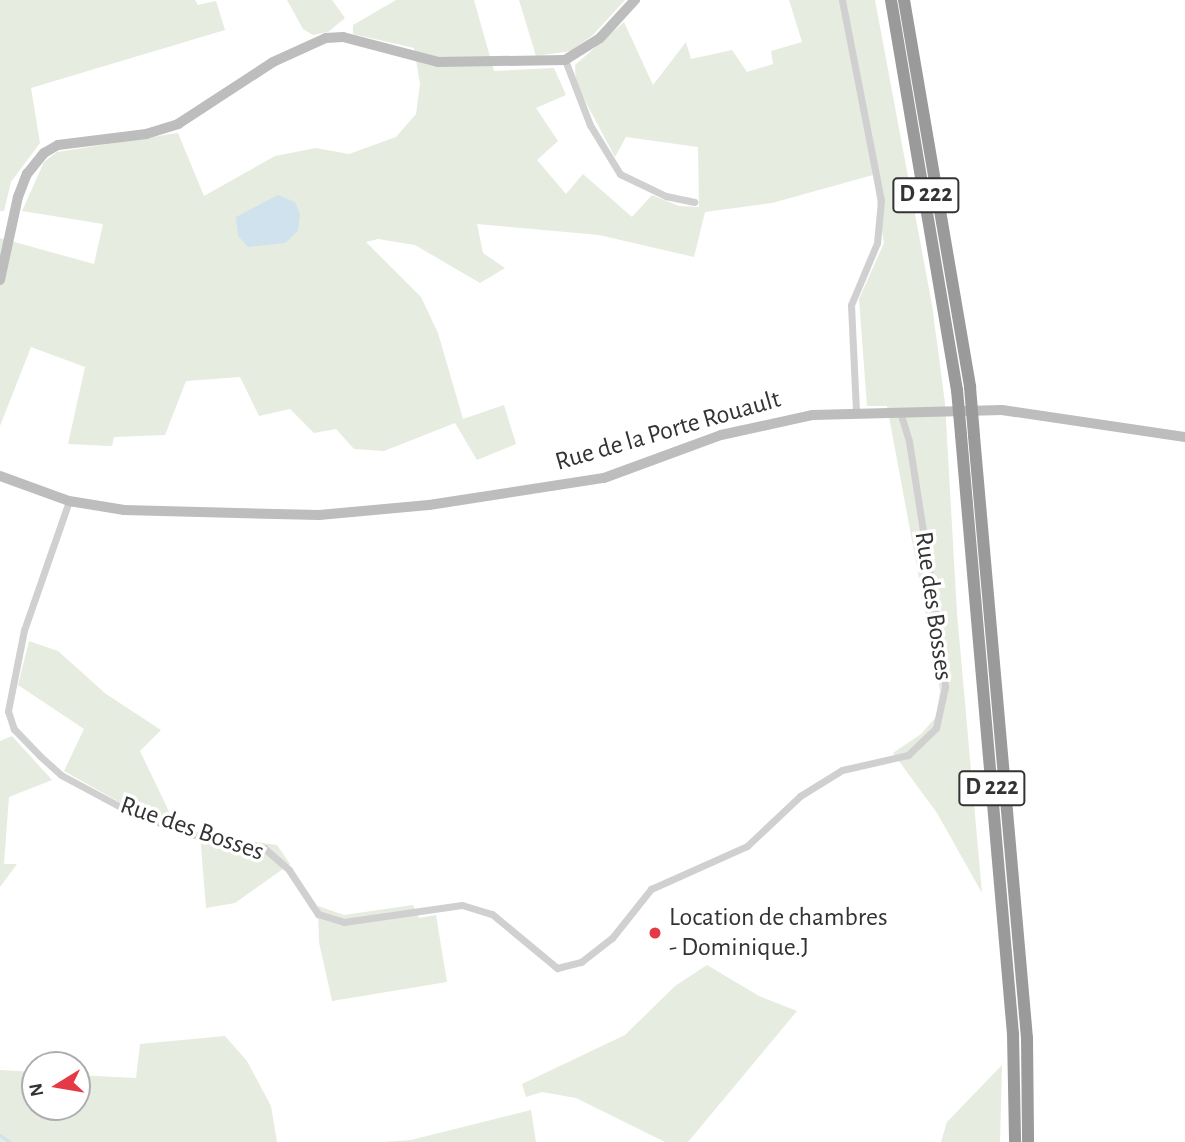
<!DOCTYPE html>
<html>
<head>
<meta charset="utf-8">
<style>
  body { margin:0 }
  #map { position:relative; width:1185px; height:1142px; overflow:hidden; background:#fff; font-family:"Alegreya Sans",sans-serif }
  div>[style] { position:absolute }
  .green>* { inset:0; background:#e6ecdf }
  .water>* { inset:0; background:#cfe2ee }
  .stream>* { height:2.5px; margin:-1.25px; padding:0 1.25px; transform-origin:1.25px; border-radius:1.25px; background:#cfe2ee }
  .street>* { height:7px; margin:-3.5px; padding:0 3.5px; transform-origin:3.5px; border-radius:3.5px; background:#d0d0d0 }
  .secondary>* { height:10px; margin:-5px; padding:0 5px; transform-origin:5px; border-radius:5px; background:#bdbdbd }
  .highway>* { height:12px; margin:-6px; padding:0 6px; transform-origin:6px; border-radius:6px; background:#9a9a9a }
  .highway-bridge>* { height:12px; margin:-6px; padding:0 6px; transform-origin:6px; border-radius:6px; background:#9a9a9a }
  .dots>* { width:19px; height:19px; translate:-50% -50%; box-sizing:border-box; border:4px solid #fff; border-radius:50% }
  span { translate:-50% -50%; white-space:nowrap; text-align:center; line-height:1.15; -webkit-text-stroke:7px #fff; paint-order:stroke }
  .shield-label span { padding:2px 5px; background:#fff; border:2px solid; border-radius:5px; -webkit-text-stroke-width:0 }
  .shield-label { font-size:24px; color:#333; font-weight:700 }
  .street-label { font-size:26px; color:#333 }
  .poi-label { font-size:26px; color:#333 }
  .left { translate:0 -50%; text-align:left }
  .north { position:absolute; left:21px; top:1051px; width:70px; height:70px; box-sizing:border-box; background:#fff; border:2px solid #adadad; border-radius:50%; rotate:259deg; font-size:19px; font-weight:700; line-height:28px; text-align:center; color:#333 }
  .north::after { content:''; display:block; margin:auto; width:24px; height:32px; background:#e63946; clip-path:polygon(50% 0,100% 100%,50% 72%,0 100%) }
</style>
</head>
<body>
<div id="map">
  <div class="green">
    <div style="clip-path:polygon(0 0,195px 0,198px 5px,216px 1px,225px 30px,31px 88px,40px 143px,11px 182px,4px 211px,0 211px)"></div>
    <div style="clip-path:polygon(287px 0,332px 0,345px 18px,328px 32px,313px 35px,303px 29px)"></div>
    <div style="clip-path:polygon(396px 0,474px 0,494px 71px,554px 68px,566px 95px,536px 108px,558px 141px,537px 160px,566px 194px,583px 174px,632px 217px,652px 195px,679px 206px,699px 207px,698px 147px,626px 137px,615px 157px,576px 84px,575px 65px,624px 22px,653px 85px,686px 42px,691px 59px,732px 50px,747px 72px,773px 64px,771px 51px,802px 42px,789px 0,875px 0,932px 305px,945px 403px,957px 613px,982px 893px,937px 813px,893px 753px,921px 734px,936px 717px,940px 691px,887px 406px,867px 406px,859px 299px,884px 243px,873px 175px,772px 203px,705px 212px,694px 257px,599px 235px,477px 224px,483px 253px,505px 268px,480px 283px,415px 245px,378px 239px,366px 242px,421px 297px,438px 333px,463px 419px,504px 405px,516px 444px,477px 460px,455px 423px,384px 451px,354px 449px,336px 429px,314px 433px,290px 409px,259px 416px,240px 377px,186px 381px,165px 435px,114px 437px,112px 446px,68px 444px,85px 367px,31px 347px,0 426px,0 238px,94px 264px,103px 224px,22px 211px,44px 162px,57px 152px,178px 133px,204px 196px,275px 156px,316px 148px,349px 154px,396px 137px,416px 114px,420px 84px,414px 48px,353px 34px,353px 25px)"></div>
    <div style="clip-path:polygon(519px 0,625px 0,593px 35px,571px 51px,536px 56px)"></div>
    <div style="clip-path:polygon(29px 641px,58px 651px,106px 694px,161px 730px,140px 751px,174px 822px,119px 802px,64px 771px,84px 729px,18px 685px)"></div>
    <div style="clip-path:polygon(12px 736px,52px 780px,9px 797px,4px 864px,17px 864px,0 887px,0 741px)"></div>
    <div style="clip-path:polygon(200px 834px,277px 845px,290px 864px,235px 903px,206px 908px)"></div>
    <div style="clip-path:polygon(413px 905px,419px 918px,436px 915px,447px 982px,332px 1001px,319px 942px,318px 906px,344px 915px)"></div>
    <div style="clip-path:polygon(707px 965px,759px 996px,797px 1011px,688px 1142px,665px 1142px,576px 1098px,542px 1092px,526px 1097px,522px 1084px,625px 1035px,675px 986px)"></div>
    <div style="clip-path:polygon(225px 1036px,247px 1061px,271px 1106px,277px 1142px,0 1142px,0 1070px,35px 1072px,35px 1107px,77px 1107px,77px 1075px,136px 1078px,140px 1044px)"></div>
    <div style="clip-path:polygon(1002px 1065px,1000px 1142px,941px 1142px,947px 1122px)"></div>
    <div style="clip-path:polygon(531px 1110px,536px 1142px,382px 1142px,411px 1140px)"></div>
  </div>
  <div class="water">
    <div style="clip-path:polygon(278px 195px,295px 202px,300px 214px,298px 231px,285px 243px,248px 247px,238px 236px,236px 217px)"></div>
  </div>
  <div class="stream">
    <div style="left:0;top:1135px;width:12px;rotate:35deg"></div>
  </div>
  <div class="street">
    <div style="left:842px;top:0;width:204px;rotate:79deg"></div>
    <div style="left:881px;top:200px;width:43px;rotate:95.3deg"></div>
    <div style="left:877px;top:243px;width:67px;rotate:112.8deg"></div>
    <div style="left:851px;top:305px;width:108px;rotate:87.3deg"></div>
    <div style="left:565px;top:60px;width:70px;rotate:69deg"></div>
    <div style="left:590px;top:125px;width:57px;rotate:58.5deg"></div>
    <div style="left:620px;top:174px;width:51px;rotate:25.6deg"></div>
    <div style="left:666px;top:196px;width:29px;rotate:12deg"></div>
    <div style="left:69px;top:501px;width:137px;rotate:109.2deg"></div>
    <div style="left:24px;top:630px;width:83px;rotate:101.2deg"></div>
    <div style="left:8px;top:711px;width:19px;rotate:72deg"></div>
    <div style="left:14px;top:729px;width:37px;rotate:46deg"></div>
    <div style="left:40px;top:756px;width:28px;rotate:42deg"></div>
    <div style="left:61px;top:775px;width:81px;rotate:28.2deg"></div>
    <div style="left:132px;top:813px;width:82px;rotate:19.3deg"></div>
    <div style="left:209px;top:840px;width:56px;rotate:8.3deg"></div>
    <div style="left:264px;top:848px;width:33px;rotate:41deg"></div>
    <div style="left:289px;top:870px;width:53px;rotate:56.6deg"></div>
    <div style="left:318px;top:914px;width:27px;rotate:17deg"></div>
    <div style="left:344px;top:922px;width:119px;rotate:-8.2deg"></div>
    <div style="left:462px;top:905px;width:31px;rotate:17deg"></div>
    <div style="left:492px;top:914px;width:85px;rotate:39.7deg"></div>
    <div style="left:557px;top:968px;width:25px;rotate:-14deg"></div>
    <div style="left:581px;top:962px;width:39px;rotate:-38deg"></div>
    <div style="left:612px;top:938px;width:63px;rotate:-51.5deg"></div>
    <div style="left:651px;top:889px;width:105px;rotate:-24.1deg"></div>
    <div style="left:747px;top:846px;width:73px;rotate:-43.3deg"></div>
    <div style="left:800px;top:796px;width:49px;rotate:-31.8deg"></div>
    <div style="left:842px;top:770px;width:68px;rotate:-12.8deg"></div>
    <div style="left:908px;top:755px;width:39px;rotate:-44deg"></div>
    <div style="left:936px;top:728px;width:42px;rotate:-77.6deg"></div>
    <div style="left:945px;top:687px;width:54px;rotate:-96.3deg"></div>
    <div style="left:939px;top:633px;width:194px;rotate:-98.9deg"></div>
    <div style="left:909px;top:441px;width:30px;rotate:-107deg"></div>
  </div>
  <div class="secondary">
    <div style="left:0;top:280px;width:85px;rotate:-77.8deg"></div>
    <div style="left:18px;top:197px;width:25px;rotate:-69deg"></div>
    <div style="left:27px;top:174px;width:27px;rotate:-51deg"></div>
    <div style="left:44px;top:153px;width:16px;rotate:-30deg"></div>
    <div style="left:58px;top:145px;width:89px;rotate:-7.1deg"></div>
    <div style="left:146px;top:134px;width:34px;rotate:-17deg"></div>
    <div style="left:178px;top:124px;width:113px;rotate:-33.1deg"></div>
    <div style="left:273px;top:62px;width:58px;rotate:-24.4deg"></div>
    <div style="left:326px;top:38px;width:17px;rotate:-3deg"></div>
    <div style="left:343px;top:37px;width:98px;rotate:14.7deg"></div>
    <div style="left:438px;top:62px;width:127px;rotate:-0.9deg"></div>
    <div style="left:565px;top:60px;width:41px;rotate:-32.2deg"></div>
    <div style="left:600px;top:38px;width:52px;rotate:-47.4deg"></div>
    <div style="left:0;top:476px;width:73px;rotate:19.9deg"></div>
    <div style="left:69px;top:501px;width:56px;rotate:9.3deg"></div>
    <div style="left:124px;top:510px;width:195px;rotate:1.5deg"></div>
    <div style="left:319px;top:515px;width:110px;rotate:-5.2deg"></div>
    <div style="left:429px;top:505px;width:177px;rotate:-8.8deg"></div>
    <div style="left:604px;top:478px;width:125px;rotate:-20.2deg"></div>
    <div style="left:721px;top:435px;width:94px;rotate:-12.3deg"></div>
    <div style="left:813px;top:415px;width:189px;rotate:-1.5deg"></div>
    <div style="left:1002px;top:410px;width:185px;rotate:8.4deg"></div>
  </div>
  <div class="highway">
    <div style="left:891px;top:0;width:396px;rotate:80.4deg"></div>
    <div style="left:904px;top:0;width:393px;rotate:80.3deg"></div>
    <div style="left:961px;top:435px;width:601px;rotate:85.04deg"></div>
    <div style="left:1013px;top:1034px;width:108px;rotate:88.9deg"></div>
    <div style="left:974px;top:436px;width:604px;rotate:84.97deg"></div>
    <div style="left:1027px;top:1038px;width:104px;rotate:89.4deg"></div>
  </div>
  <div class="highway-bridge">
    <div style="left:970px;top:387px;width:49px;rotate:85.3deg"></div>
    <div style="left:957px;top:390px;width:45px;rotate:84.9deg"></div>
  </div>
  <div class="dots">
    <div style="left:655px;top:933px;background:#e63946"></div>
  </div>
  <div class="shield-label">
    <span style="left:926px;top:195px">D 222</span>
    <span style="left:992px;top:788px">D 222</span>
  </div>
  <div class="street-label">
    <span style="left:668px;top:431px;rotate:-16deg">Rue de la Porte Rouault</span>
    <span style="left:933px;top:606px;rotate:82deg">Rue des Bosses</span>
    <span style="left:192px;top:829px;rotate:19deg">Rue des Bosses</span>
  </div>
  <div class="poi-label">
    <span class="left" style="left:669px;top:933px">Location de chambres<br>- Dominique.J</span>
  </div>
  <div class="north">N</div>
</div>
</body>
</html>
